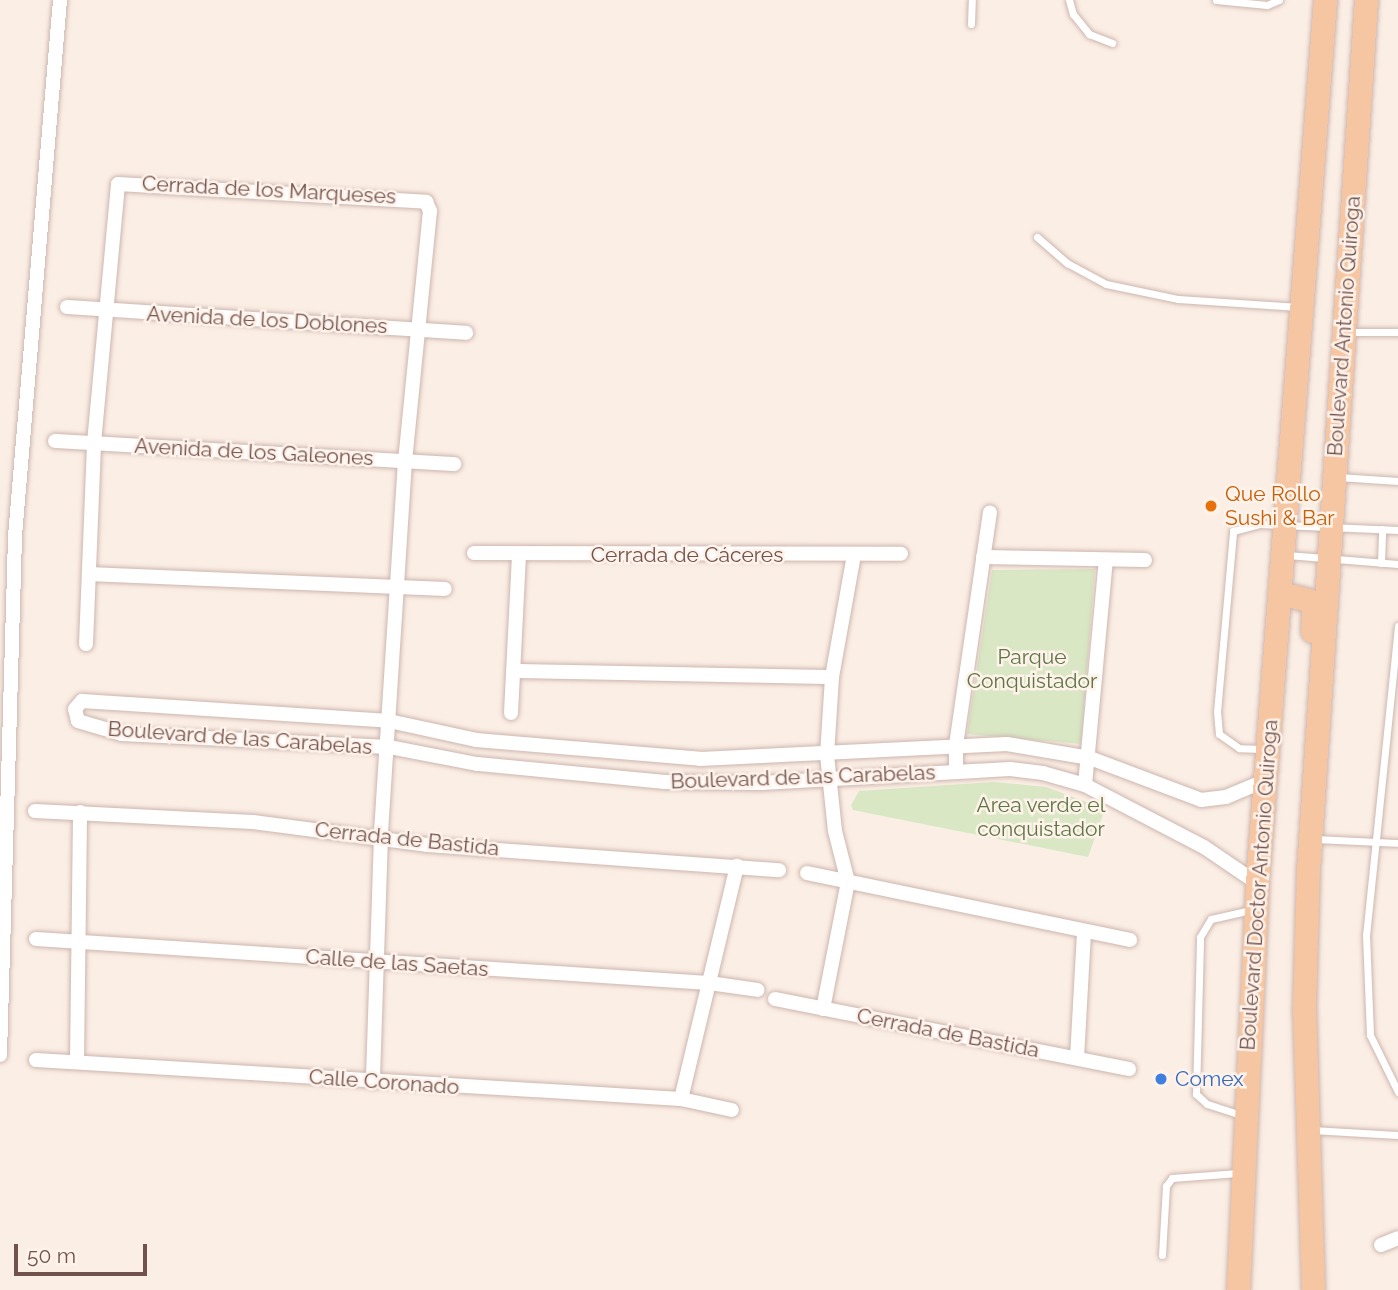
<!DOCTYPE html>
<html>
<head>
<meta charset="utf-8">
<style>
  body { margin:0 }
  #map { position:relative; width:1398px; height:1290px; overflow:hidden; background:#fbeee4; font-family:Raleway,sans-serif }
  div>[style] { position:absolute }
  .green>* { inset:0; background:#d9e7c4 }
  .roads { filter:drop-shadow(0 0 2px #cdb6af) drop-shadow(0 0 2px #cdb6af) }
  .lane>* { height:7px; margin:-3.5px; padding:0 3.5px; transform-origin:3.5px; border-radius:3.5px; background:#fff }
  .street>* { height:14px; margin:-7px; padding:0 7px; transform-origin:7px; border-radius:7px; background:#fff }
  .primary>* { height:23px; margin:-11.5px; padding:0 11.5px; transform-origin:11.5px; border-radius:11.5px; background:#f5c6a1 }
  .dots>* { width:19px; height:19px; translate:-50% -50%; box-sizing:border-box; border:4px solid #fef2ea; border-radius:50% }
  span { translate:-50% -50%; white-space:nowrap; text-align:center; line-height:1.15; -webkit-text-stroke:5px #fef2ea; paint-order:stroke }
  .street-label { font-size:21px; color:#71524c }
  .food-label { font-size:21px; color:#c56008 }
  .left { translate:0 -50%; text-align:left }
  .park-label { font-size:21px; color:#5d7744 }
  .shop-label { font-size:21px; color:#366cbe }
  .scale { position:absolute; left:14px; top:1244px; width:133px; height:32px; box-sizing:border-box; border:4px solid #71524c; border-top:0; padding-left:9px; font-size:21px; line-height:24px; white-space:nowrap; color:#71524c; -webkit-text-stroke:5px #fef2ea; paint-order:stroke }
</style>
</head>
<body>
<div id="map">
  <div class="green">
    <div style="clip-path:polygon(1095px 569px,1081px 744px,967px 734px,992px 570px)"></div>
    <div style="clip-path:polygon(994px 782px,1046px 787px,1105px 809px,1088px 857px,853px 810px,851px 805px,859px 791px)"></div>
  </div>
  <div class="roads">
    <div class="lane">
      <div style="left:1069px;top:0;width:15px;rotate:74deg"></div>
      <div style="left:1073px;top:14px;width:26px;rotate:51deg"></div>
      <div style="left:1089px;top:34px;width:25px;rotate:21deg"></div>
      <div style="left:1216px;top:0;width:51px;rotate:5.6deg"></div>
      <div style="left:1267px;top:5px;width:13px;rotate:-23deg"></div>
      <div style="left:971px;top:24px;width:24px;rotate:-88deg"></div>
      <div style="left:1037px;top:237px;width:40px;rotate:41deg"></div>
      <div style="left:1067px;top:263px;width:44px;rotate:28.3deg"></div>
      <div style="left:1106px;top:284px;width:74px;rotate:11.8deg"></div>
      <div style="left:1178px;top:299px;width:121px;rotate:3.8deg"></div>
      <div style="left:1349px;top:332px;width:49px"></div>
      <div style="left:1338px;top:477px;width:60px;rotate:3.8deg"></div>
      <div style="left:1287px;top:555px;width:111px;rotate:4.6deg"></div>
      <div style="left:1381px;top:563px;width:34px;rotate:-88deg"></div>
      <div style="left:1398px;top:626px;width:311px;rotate:95.9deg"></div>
      <div style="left:1366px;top:935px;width:100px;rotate:87.7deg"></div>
      <div style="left:1370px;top:1035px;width:64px;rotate:63.8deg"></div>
      <div style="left:1263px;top:749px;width:24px;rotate:-178deg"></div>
      <div style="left:1239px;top:748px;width:24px;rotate:-145deg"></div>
      <div style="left:1219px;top:734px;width:22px;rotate:-95deg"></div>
      <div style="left:1217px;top:712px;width:182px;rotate:-84.9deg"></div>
      <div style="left:1233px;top:531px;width:27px;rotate:-15deg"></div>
      <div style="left:1259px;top:524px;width:139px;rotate:2.5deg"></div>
      <div style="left:1314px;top:839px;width:84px;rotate:2.7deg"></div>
      <div style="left:1241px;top:1115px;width:36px;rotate:-162deg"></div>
      <div style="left:1207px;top:1104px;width:15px;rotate:-138deg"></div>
      <div style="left:1196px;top:1094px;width:157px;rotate:-88.5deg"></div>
      <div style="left:1200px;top:937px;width:21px;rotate:-59deg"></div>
      <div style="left:1211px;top:919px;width:41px;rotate:-12.7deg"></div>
      <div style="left:1311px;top:1130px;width:87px;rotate:3.3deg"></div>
      <div style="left:1162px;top:1255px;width:69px;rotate:-86.7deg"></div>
      <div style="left:1166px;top:1186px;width:10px;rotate:-53deg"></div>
      <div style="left:1172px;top:1178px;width:66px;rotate:-4.3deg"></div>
    </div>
    <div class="street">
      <div style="left:67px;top:307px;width:400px;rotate:3.7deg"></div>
      <div style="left:55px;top:441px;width:400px;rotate:3.3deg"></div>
      <div style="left:474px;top:553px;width:427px;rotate:0.1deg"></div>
      <div style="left:983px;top:557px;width:162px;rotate:1.1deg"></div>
      <div style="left:89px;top:574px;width:356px;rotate:2.4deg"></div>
      <div style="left:86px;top:644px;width:201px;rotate:-87.7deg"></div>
      <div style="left:94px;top:443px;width:260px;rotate:-84.7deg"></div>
      <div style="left:118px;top:184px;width:309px;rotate:3.3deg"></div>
      <div style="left:426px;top:202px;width:10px;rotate:66deg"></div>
      <div style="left:430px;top:211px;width:251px;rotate:95.7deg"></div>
      <div style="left:405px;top:461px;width:376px;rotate:93.7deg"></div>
      <div style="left:381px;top:836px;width:246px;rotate:91.9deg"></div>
      <div style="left:513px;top:671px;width:319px;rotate:1.1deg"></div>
      <div style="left:511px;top:713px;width:159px;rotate:-87.1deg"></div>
      <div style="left:956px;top:772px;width:27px;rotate:-90deg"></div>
      <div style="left:956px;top:745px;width:235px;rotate:-81.7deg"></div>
      <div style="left:1085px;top:785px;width:226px;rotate:-84.7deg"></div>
      <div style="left:35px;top:811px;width:218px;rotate:2.9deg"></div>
      <div style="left:253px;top:822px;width:177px;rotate:7.5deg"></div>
      <div style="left:428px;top:845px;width:352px;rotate:4.1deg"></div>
      <div style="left:807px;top:873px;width:330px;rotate:11.7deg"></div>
      <div style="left:1257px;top:883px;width:64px;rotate:-145.8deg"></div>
      <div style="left:1204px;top:847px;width:134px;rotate:-152.5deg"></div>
      <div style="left:1085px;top:785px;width:44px;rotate:-164.1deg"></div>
      <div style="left:1043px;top:773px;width:33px;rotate:-173deg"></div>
      <div style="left:1010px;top:769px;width:249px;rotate:176.8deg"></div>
      <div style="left:761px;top:783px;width:96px;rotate:-179.4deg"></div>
      <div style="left:665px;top:782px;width:189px;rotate:-174.5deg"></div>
      <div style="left:477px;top:764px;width:90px;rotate:-169.1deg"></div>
      <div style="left:389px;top:747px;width:267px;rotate:-177.2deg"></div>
      <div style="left:122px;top:734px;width:46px;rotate:-163.5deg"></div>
      <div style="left:78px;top:721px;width:12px;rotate:-104deg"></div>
      <div style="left:75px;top:709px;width:11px;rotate:-49deg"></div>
      <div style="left:82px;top:701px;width:308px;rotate:3.7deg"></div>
      <div style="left:389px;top:721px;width:89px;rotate:12.3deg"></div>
      <div style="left:476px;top:740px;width:225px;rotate:4.8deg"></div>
      <div style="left:700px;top:759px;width:307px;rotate:-2.8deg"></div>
      <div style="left:1007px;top:744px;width:84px;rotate:9.6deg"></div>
      <div style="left:1090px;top:758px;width:119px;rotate:20.7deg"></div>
      <div style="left:1201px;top:800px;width:25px;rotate:-7deg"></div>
      <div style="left:1226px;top:797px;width:41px;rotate:-22.8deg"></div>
      <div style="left:36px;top:939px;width:674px;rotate:3.74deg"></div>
      <div style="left:709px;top:983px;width:49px;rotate:8.1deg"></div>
      <div style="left:775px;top:999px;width:361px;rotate:11.2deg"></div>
      <div style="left:823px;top:1009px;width:129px;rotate:-78.9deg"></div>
      <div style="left:848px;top:882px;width:53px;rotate:-104.3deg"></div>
      <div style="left:835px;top:831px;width:76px;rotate:-96deg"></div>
      <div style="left:827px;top:755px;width:78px;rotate:-86.3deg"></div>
      <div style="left:832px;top:677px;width:124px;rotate:-79.8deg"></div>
      <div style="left:0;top:1055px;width:519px;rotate:-88.34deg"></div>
      <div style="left:15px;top:536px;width:538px;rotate:-85.2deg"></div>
      <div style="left:1077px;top:1058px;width:127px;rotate:-86.8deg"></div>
      <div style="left:36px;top:1060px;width:646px;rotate:3.46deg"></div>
      <div style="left:681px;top:1099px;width:52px;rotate:12.2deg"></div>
      <div style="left:77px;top:1062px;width:250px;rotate:-89.3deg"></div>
      <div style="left:681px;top:1099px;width:240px;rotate:-76.5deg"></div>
      <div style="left:1381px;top:1245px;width:18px;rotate:-22deg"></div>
    </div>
    <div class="primary">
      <div style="left:1280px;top:593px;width:29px;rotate:14deg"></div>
      <div style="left:1308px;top:600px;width:9px;rotate:54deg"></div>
      <div style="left:1313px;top:607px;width:24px;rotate:92deg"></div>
      <div style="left:1238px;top:1290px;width:407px;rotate:-87.3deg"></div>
      <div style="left:1257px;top:883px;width:886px;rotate:-85.6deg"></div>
      <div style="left:1313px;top:1290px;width:279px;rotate:-91.8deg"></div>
      <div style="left:1304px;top:1011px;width:140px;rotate:-88.4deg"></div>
      <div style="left:1308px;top:871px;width:873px;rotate:-86.19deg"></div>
    </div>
  </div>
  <div class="dots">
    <div style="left:1211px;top:506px;background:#e8710a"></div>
    <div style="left:1161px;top:1079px;background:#3f7fe0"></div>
  </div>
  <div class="street-label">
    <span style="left:269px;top:190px;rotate:3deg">Cerrada de los Marqueses</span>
    <span style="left:267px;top:320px;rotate:3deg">Avenida de los Doblones</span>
    <span style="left:1344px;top:326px;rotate:-86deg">Boulevard Antonio Quiroga</span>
    <span style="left:254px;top:452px;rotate:3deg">Avenida de los Galeones</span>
    <span style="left:687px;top:555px">Cerrada de Cáceres</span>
    <span style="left:240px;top:738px;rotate:4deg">Boulevard de las Carabelas</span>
    <span style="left:803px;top:777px;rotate:-2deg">Boulevard de las Carabelas</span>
    <span style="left:407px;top:839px;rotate:6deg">Cerrada de Bastida</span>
    <span style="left:1259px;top:885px;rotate:-86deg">Boulevard Doctor Antonio Quiroga</span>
    <span style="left:397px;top:963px;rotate:4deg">Calle de las Saetas</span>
    <span style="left:948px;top:1033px;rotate:11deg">Cerrada de Bastida</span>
    <span style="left:384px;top:1082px;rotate:4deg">Calle Coronado</span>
  </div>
  <div class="food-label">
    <span class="left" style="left:1225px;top:506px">Que Rollo<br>Sushi &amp; Bar</span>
  </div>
  <div class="park-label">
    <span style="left:1032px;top:669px">Parque<br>Conquistador</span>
    <span style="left:1041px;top:817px">Area verde el<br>conquistador</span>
  </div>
  <div class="shop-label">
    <span class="left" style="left:1175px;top:1079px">Comex</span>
  </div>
  <div class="scale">50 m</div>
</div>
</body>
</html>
